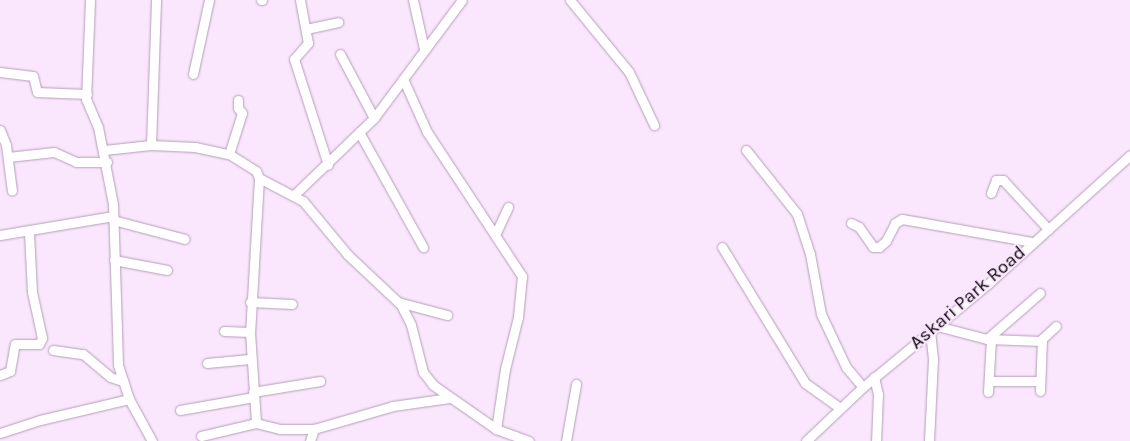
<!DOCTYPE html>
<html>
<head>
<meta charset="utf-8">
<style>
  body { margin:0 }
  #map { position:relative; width:1130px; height:441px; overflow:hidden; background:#fae7fd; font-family:Karla,sans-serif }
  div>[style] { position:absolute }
  .roads { filter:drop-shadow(0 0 1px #b49eb8) drop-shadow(0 0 1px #b49eb8) }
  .street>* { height:9px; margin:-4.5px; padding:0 4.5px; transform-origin:4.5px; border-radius:4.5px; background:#fff }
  span { translate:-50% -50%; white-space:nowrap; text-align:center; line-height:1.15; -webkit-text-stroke:4px #fae7fd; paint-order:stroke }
  .street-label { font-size:19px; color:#100811 }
</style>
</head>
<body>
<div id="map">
  <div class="roads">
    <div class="street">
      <div style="left:90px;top:0;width:99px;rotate:92.3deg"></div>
      <div style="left:86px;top:99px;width:30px;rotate:67deg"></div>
      <div style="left:98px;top:127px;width:78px;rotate:79deg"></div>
      <div style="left:113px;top:204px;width:161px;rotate:88.2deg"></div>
      <div style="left:118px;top:365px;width:36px;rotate:72deg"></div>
      <div style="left:129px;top:399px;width:48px;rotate:61.3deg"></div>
      <div style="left:261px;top:0;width:1px"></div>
      <div style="left:300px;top:0;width:44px;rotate:79.5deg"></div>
      <div style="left:308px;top:43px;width:21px;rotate:131deg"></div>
      <div style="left:294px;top:59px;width:111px;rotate:72.2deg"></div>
      <div style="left:413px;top:0;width:50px;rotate:77.3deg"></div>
      <div style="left:570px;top:0;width:93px;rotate:50.7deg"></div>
      <div style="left:629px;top:72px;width:59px;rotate:64.7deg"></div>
      <div style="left:306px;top:29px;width:33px;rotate:-12deg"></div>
      <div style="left:340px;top:54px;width:72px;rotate:62deg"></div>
      <div style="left:0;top:72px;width:33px;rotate:7deg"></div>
      <div style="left:33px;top:76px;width:16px;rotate:76deg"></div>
      <div style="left:37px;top:92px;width:50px;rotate:2.3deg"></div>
      <div style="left:193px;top:74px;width:76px;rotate:-77.8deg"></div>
      <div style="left:404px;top:81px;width:56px;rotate:65.7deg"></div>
      <div style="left:427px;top:132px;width:173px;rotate:56.6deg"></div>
      <div style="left:522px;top:276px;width:41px;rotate:95.6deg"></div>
      <div style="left:518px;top:317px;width:54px;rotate:104deg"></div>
      <div style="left:505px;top:369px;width:61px;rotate:98.5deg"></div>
      <div style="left:0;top:130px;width:16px;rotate:68deg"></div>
      <div style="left:6px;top:145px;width:46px;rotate:82.6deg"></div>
      <div style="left:359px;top:132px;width:132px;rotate:60.9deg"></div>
      <div style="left:151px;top:145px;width:145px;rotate:-88deg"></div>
      <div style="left:104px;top:150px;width:47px;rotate:-6.1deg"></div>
      <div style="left:151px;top:145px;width:44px;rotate:2.6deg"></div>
      <div style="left:195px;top:147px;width:35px;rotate:12deg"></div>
      <div style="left:229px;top:154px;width:32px;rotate:32deg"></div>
      <div style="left:256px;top:171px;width:8px;rotate:67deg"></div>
      <div style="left:259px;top:178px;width:154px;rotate:93.3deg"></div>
      <div style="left:250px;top:332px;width:91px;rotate:86.2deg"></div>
      <div style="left:746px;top:150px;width:82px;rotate:51.4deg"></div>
      <div style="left:797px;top:214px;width:42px;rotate:72deg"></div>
      <div style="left:810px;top:254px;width:61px;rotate:79.6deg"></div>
      <div style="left:821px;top:314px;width:59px;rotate:64.7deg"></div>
      <div style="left:846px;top:367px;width:26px;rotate:50deg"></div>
      <div style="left:229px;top:154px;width:43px;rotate:-72.4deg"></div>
      <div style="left:242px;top:113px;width:6px;rotate:-129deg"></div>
      <div style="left:238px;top:108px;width:8px;rotate:-90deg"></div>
      <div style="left:8px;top:157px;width:46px;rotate:-6.2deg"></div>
      <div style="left:54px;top:152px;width:24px;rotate:24deg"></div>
      <div style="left:76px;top:162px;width:31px"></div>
      <div style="left:259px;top:178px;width:50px;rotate:27.6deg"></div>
      <div style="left:303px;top:201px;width:70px;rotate:50.2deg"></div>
      <div style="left:348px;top:255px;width:73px;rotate:43.3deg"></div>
      <div style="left:401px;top:305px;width:22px;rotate:63deg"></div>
      <div style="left:411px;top:325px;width:49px;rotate:75.7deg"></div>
      <div style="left:423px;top:372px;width:16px;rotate:52deg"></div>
      <div style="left:433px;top:385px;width:77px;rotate:34.9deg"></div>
      <div style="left:496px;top:429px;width:35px;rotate:20deg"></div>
      <div style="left:991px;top:193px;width:14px;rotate:-69deg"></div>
      <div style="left:996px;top:180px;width:7px"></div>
      <div style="left:1003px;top:180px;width:67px;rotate:47.4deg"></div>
      <div style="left:295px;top:194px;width:110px;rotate:-43.9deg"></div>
      <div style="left:374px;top:118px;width:147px;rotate:-53.3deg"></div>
      <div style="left:113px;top:220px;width:74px;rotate:14.8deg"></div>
      <div style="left:851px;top:223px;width:9px;rotate:27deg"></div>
      <div style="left:859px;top:227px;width:24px;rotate:55deg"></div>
      <div style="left:873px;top:247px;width:6px"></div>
      <div style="left:879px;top:247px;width:9px;rotate:-41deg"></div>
      <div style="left:886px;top:241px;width:20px;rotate:-63deg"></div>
      <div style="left:895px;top:223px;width:8px;rotate:-30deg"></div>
      <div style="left:902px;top:219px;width:133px;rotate:10deg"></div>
      <div style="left:0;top:235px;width:115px;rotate:-9.5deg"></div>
      <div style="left:495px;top:235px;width:31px;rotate:-65deg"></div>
      <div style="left:722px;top:247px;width:159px;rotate:58.6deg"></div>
      <div style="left:805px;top:383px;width:43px;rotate:35.5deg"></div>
      <div style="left:114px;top:260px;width:54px;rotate:10.7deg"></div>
      <div style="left:250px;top:302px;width:42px;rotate:2.7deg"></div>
      <div style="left:398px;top:302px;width:51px;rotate:14.9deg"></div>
      <div style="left:937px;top:326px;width:52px;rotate:14.6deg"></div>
      <div style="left:987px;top:339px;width:55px;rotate:2.1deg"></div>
      <div style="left:224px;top:331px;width:26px;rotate:2deg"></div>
      <div style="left:987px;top:339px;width:70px;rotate:-41deg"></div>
      <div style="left:53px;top:350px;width:30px;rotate:8deg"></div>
      <div style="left:83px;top:354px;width:35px;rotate:40deg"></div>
      <div style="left:110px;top:377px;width:14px;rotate:17deg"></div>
      <div style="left:207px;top:363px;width:43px;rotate:-5.3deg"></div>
      <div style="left:0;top:375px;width:11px;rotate:-22deg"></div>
      <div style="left:10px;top:371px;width:27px;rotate:-80deg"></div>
      <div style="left:15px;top:344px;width:24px"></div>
      <div style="left:39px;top:344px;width:7px;rotate:-63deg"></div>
      <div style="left:42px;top:338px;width:47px;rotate:-102.3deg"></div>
      <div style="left:32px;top:292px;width:59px;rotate:-92.9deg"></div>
      <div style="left:874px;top:377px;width:17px;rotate:77deg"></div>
      <div style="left:878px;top:394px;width:47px;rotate:92.4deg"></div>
      <div style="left:989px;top:381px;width:51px"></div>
      <div style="left:1040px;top:391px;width:52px;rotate:-87.8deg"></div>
      <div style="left:1042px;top:339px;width:19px;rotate:-43deg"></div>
      <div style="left:253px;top:392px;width:68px;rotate:-9.3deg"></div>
      <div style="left:988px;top:392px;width:53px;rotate:-86.8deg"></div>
      <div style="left:180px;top:410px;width:75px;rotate:-10deg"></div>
      <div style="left:256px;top:423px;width:25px;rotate:14deg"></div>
      <div style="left:280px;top:429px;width:34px"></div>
      <div style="left:314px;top:429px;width:82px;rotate:-16.2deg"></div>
      <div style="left:393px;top:406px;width:57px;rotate:-8.1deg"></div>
      <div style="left:0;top:433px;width:42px;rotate:-18deg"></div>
      <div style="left:40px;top:420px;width:91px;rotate:-13.3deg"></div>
      <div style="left:201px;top:436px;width:57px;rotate:-13.3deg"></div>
      <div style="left:310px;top:441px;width:13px;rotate:-72deg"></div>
      <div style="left:566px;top:441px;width:58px;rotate:-80deg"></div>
      <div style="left:806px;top:441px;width:79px;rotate:-43.5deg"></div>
      <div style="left:863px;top:387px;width:163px;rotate:-39.5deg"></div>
      <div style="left:989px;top:283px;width:190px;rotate:-42.2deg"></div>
      <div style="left:929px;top:441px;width:82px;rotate:-87.2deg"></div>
      <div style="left:933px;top:359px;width:27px;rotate:-96deg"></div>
    </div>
  </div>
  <div class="street-label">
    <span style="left:968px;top:298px;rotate:-41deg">Askari Park Road</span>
  </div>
</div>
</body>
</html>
